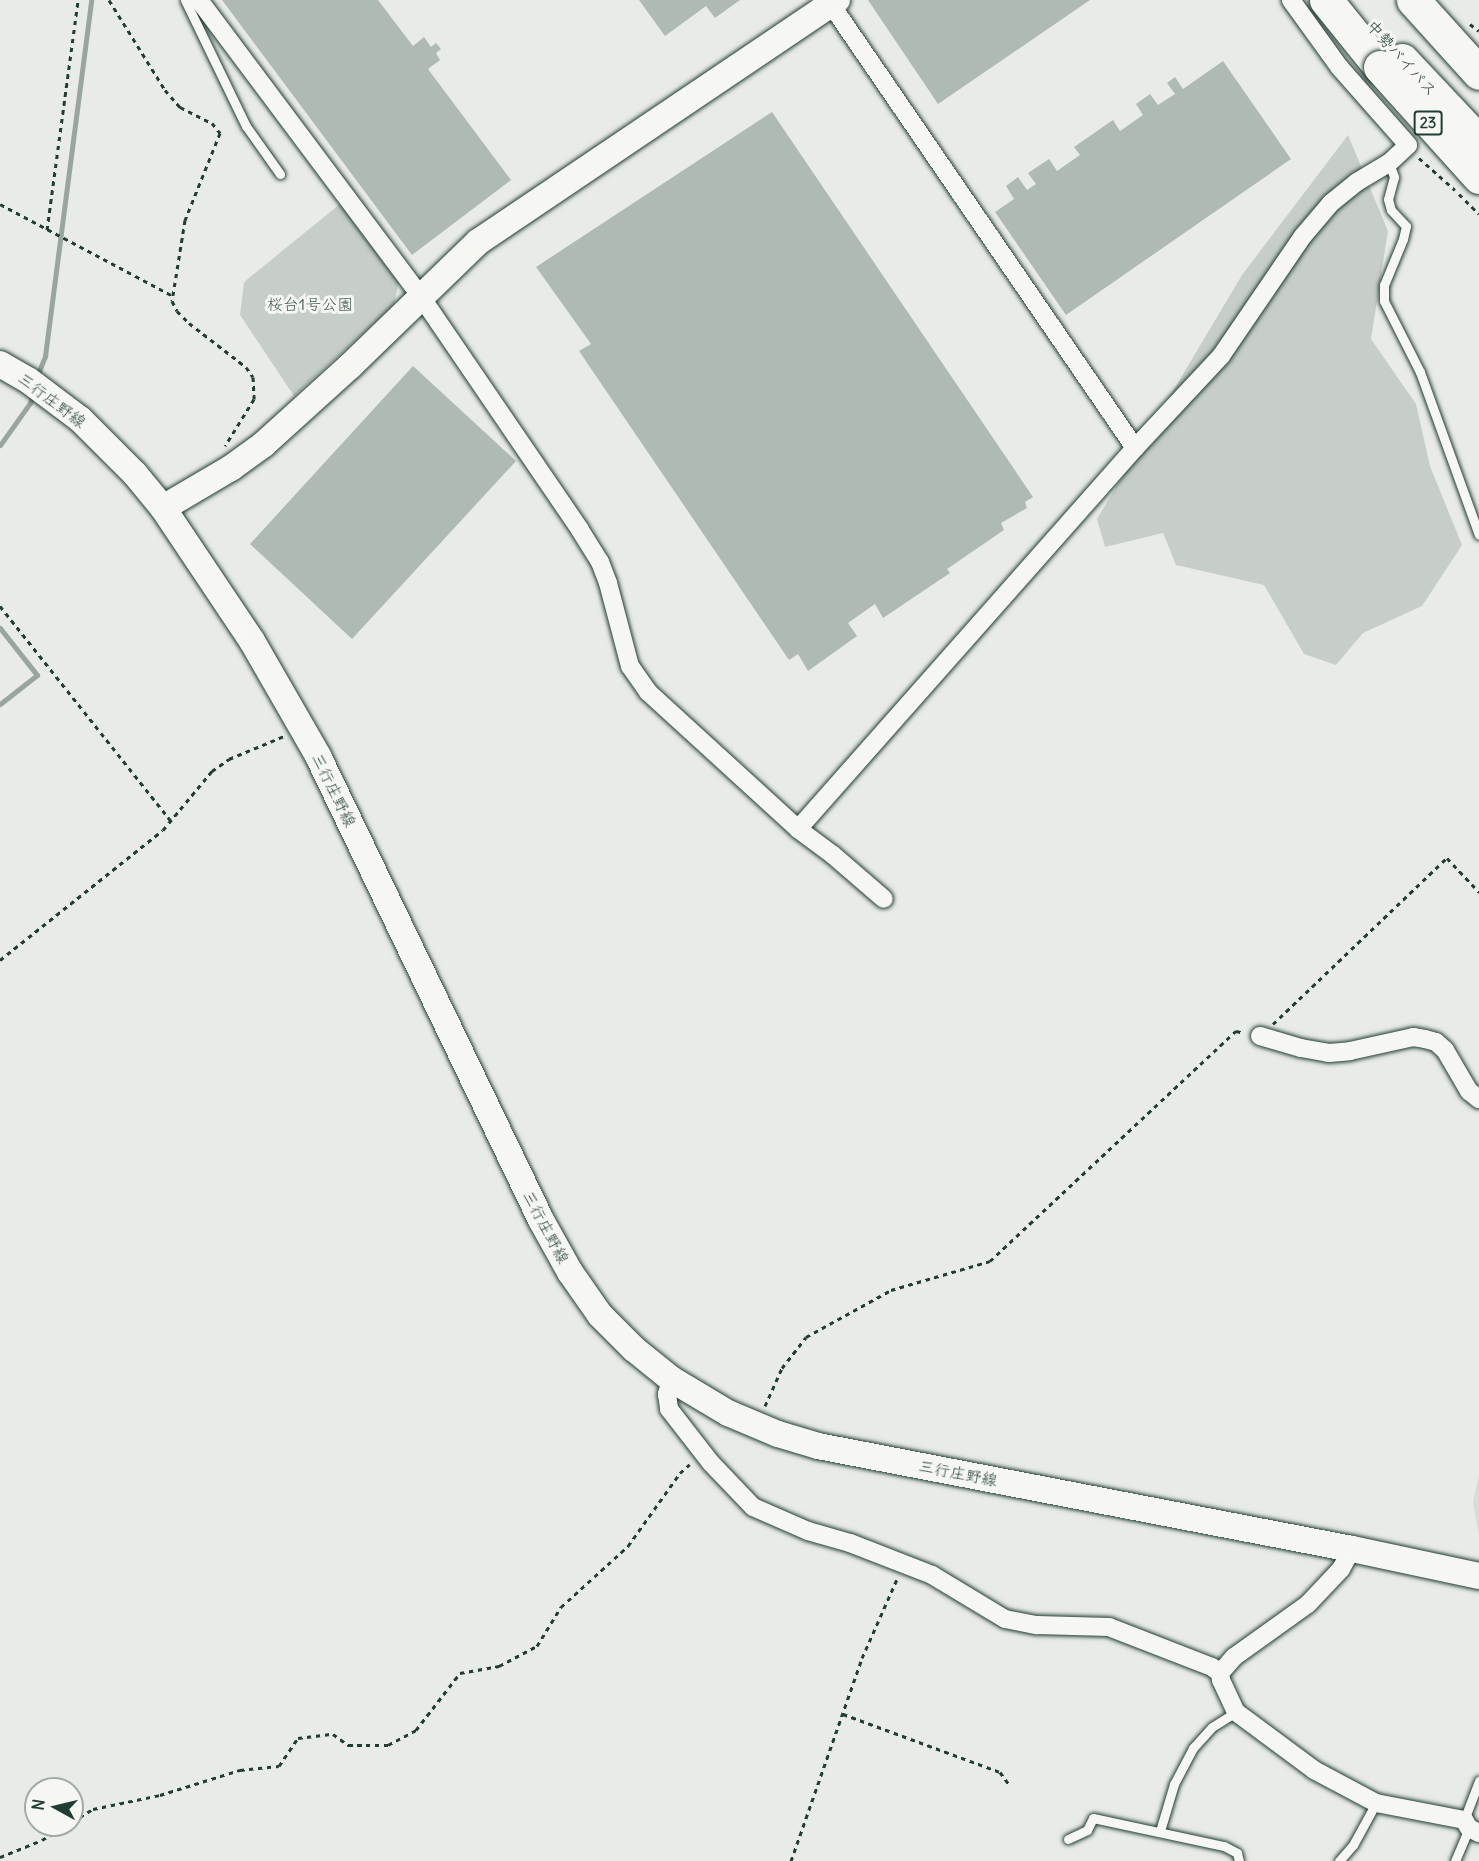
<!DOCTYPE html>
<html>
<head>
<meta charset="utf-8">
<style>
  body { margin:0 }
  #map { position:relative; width:1479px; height:1861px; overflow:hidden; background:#e9ebe7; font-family:Delius,"Klee One",sans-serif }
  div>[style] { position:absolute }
  .built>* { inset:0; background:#d8dcd8 }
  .green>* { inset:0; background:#c7cec9 }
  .stream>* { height:5px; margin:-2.5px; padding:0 2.5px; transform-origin:2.5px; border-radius:2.5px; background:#99a6a0 }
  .building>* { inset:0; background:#b0bab5 }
  .path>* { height:3px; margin-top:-1.5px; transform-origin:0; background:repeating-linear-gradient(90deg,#1f3d34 0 4.5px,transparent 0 9px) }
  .roads { filter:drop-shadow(0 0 2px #1f3d34) drop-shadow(0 0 2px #1f3d34) }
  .lane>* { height:9px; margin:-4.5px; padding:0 4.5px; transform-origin:4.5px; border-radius:4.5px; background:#f6f6f2 }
  .street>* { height:18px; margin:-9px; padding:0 9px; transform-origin:9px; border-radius:9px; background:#f6f6f2 }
  .secondary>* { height:26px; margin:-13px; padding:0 13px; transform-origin:13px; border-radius:13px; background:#f6f6f2 }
  .highway>* { height:33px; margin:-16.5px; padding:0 16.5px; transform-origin:16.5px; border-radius:16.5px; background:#f6f6f2 }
  .bridges { filter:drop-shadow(0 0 2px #1f3d34) drop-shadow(0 0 2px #1f3d34) }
  .highway-bridge>* { height:33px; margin:-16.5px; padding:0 16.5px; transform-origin:16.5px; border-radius:16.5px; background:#f6f6f2 }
  span { translate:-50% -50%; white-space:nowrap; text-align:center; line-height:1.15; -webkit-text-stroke:6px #f6f6f2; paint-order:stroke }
  .shield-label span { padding:2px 4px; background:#f6f6f2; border:2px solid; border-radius:4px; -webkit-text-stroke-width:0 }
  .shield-label { font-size:15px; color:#1f3d34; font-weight:700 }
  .street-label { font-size:16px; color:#1f3d34 }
  .park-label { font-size:16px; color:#415a52 }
  .north { position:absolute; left:24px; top:1777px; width:60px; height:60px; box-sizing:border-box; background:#f6f6f2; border:2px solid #a0aca6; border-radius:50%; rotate:278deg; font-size:16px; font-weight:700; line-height:24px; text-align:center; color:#1f3d34 }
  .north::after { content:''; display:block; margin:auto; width:21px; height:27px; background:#1f3d34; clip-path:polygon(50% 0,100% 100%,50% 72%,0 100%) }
</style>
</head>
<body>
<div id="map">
  <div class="built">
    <div style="clip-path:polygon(1479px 1474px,1479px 1536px,1473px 1502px)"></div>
  </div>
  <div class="green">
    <div style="clip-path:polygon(1348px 135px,1388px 231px,1371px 339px,1416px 404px,1430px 466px,1462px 545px,1422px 606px,1363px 633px,1336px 665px,1304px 654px,1264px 585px,1176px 565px,1163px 533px,1105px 547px,1097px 519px,1242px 275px)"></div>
    <div style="clip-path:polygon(340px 204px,399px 280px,394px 305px,294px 396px,240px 315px,244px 282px)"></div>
  </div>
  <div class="stream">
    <div style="left:37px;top:376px;width:22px;rotate:-68deg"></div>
    <div style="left:45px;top:356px;width:359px;rotate:-82.6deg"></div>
    <div style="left:0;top:445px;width:52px;rotate:-54.5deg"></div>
    <div style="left:30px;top:403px;width:9px;rotate:-72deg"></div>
    <div style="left:0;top:628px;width:60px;rotate:51.8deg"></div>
    <div style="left:37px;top:675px;width:47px;rotate:141.9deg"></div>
  </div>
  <div class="building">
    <div style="clip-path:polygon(222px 0,378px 0,413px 46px,424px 37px,431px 47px,436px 43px,441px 49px,436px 53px,440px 60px,428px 69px,511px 180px,412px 255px)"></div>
    <div style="clip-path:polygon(639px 0,740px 0,715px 18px,706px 6px,665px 36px)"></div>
    <div style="clip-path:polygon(868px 0,1090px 0,938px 104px)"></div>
    <div style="clip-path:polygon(1223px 61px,1291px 159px,1066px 315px,995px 212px,1014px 199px,1006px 186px,1018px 177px,1027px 190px,1036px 184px,1028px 173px,1049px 159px,1057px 171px,1080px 155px,1074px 147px,1113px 120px,1120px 131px,1143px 115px,1136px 104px,1150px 94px,1158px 105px,1175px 94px,1167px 83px,1175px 77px,1183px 89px)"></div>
    <div style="clip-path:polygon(772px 112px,1033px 497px,1025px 502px,1027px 508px,1001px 523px,1004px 530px,947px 569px,950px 573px,883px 618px,875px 604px,848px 623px,857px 636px,808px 671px,798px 654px,789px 660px,579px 351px,591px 344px,536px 267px)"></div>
    <div style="clip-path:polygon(413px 366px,516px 461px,352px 639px,250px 544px)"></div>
  </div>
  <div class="path">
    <div style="left:109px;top:0;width:106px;rotate:58.1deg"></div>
    <div style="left:165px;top:90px;width:23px;rotate:49deg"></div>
    <div style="left:180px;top:107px;width:36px;rotate:27deg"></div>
    <div style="left:212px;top:123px;width:13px;rotate:51deg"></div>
    <div style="left:220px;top:133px;width:94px;rotate:111.9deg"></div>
    <div style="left:185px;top:220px;width:82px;rotate:99.1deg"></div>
    <div style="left:172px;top:301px;width:11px;rotate:63deg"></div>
    <div style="left:177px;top:311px;width:17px;rotate:45deg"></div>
    <div style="left:189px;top:323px;width:72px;rotate:37.7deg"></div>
    <div style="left:246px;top:367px;width:12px;rotate:55deg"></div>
    <div style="left:253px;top:377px;width:22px;rotate:87deg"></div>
    <div style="left:254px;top:399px;width:55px;rotate:121.7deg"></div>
    <div style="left:1470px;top:24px;width:11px;rotate:38deg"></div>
    <div style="left:1419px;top:158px;width:48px;rotate:41.6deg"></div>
    <div style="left:1459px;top:194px;width:28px;rotate:45deg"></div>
    <div style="left:0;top:204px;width:196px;rotate:28deg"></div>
    <div style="left:47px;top:230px;width:232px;rotate:-82.3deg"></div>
    <div style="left:0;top:606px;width:275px;rotate:51.5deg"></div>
    <div style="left:0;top:960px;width:208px;rotate:-38.6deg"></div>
    <div style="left:163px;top:830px;width:77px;rotate:-50.3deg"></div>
    <div style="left:212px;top:771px;width:21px;rotate:-35deg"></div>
    <div style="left:229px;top:759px;width:60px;rotate:-22.7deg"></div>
    <div style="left:1273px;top:1024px;width:240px;rotate:-43.7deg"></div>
    <div style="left:1447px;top:858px;width:47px;rotate:46.7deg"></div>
    <div style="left:765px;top:1406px;width:42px;rotate:-65.9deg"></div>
    <div style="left:782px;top:1368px;width:39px;rotate:-52deg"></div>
    <div style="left:806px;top:1337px;width:97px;rotate:-28.9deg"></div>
    <div style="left:891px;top:1290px;width:103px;rotate:-16.3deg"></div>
    <div style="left:990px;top:1261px;width:337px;rotate:-43.1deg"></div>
    <div style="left:1236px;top:1031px;width:9px;rotate:13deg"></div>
    <div style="left:843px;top:1714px;width:167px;rotate:20.3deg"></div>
    <div style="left:1000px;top:1772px;width:14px;rotate:54deg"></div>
    <div style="left:72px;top:1822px;width:25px;rotate:-32deg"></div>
    <div style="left:93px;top:1809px;width:68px;rotate:-11.8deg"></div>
    <div style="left:160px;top:1795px;width:84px;rotate:-17.4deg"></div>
    <div style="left:240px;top:1770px;width:39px;rotate:-6deg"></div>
    <div style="left:279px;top:1766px;width:34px;rotate:-56deg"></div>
    <div style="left:298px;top:1738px;width:35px;rotate:-7deg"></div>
    <div style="left:333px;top:1734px;width:19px;rotate:36deg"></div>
    <div style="left:348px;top:1745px;width:40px"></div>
    <div style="left:388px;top:1745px;width:32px;rotate:-28deg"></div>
    <div style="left:416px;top:1730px;width:72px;rotate:-52.3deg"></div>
    <div style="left:460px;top:1673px;width:40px;rotate:-10deg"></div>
    <div style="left:499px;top:1666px;width:43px;rotate:-27.8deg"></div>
    <div style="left:537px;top:1646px;width:46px;rotate:-58.4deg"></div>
    <div style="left:561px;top:1607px;width:91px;rotate:-42.3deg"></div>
    <div style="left:628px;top:1546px;width:90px;rotate:-54.5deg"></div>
    <div style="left:680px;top:1473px;width:13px;rotate:-42deg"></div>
    <div style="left:0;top:1857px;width:45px;rotate:-22deg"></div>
    <div style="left:42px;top:1840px;width:29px;rotate:-31deg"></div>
    <div style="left:791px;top:1861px;width:215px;rotate:-70.7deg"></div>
    <div style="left:862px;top:1658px;width:86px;rotate:-66.1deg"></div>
  </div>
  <div class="roads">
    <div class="lane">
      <div style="left:185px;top:0;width:140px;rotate:64.2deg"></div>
      <div style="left:246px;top:126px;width:59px;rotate:54.7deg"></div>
      <div style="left:1389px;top:163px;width:15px;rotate:70deg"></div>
      <div style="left:1394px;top:177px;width:23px;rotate:105deg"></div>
      <div style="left:1388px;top:199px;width:11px;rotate:75deg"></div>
      <div style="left:1391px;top:210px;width:22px;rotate:47deg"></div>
      <div style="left:1406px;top:226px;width:13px;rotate:103deg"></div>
      <div style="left:1403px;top:239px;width:50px;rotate:112.4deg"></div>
      <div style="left:1384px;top:285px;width:16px;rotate:90deg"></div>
      <div style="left:1384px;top:301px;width:80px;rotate:63.1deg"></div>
      <div style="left:1420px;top:372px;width:173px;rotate:70.1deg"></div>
      <div style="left:1464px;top:1820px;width:42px;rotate:-69deg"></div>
      <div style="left:1160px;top:1831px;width:49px;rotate:-73.4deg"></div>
      <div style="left:1174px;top:1784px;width:41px;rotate:-62.2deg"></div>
      <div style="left:1193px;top:1748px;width:28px;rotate:-48deg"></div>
      <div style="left:1212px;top:1727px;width:28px;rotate:-32deg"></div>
      <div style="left:1068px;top:1839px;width:21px;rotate:-25deg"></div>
      <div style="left:1087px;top:1830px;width:13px;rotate:-63deg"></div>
      <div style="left:1093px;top:1818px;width:134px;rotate:12.1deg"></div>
      <div style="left:1224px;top:1846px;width:15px;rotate:28deg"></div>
      <div style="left:1237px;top:1853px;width:8px;rotate:76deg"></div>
      <div style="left:1339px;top:1861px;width:21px;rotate:-49deg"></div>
      <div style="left:1353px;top:1845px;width:48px;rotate:-61.3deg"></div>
      <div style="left:1455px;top:1861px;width:36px;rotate:-67deg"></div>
    </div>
    <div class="street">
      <div style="left:199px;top:0;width:372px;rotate:53.2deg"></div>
      <div style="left:422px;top:298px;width:281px;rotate:55.7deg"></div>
      <div style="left:580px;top:530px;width:38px;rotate:58deg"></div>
      <div style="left:600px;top:562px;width:22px;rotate:69deg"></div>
      <div style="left:608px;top:583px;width:86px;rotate:75.2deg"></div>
      <div style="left:630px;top:666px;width:32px;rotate:55deg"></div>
      <div style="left:648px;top:692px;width:203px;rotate:42.4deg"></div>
      <div style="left:798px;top:829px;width:509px;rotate:-48.51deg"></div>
      <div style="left:1135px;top:448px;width:126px;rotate:-46.9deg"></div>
      <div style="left:1221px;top:356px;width:145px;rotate:-55.7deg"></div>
      <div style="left:1303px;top:236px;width:43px;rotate:-49.7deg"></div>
      <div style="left:1331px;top:203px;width:33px;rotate:-39deg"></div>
      <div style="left:1357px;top:182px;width:37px;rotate:-31deg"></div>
      <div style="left:1389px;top:163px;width:26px;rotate:-43deg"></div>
      <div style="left:1408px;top:145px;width:103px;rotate:-131.4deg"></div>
      <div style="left:1340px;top:68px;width:84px;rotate:-125.8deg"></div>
      <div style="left:828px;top:0;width:543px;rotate:55.58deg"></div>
      <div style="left:798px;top:829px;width:44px;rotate:36.6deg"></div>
      <div style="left:833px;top:855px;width:67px;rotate:40.8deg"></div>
      <div style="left:1260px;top:1036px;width:43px;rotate:16.3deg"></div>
      <div style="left:1301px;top:1048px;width:28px;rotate:10deg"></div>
      <div style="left:1329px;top:1053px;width:21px;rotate:-5deg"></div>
      <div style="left:1350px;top:1051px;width:65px;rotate:-12.5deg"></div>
      <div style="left:1413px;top:1037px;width:12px;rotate:9deg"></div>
      <div style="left:1425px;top:1039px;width:11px;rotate:15deg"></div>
      <div style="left:1436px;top:1042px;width:12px;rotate:42deg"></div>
      <div style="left:1445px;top:1050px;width:48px;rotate:59.7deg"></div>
      <div style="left:1469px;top:1091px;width:13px;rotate:39deg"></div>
      <div style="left:671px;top:1379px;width:16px;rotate:105deg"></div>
      <div style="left:667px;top:1394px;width:15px;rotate:82deg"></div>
      <div style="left:669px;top:1409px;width:68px;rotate:52.1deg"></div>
      <div style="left:711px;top:1463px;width:61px;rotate:46.3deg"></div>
      <div style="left:753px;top:1507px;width:60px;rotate:23.6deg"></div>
      <div style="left:808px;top:1531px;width:44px;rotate:15.9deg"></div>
      <div style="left:850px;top:1543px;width:88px;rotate:21.3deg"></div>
      <div style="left:932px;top:1575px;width:85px;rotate:31.1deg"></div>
      <div style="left:1005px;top:1619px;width:33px;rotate:11deg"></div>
      <div style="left:1037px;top:1625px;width:72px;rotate:1.6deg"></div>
      <div style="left:1109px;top:1627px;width:110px;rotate:21.2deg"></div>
      <div style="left:1212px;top:1667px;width:10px;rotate:37deg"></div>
      <div style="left:1352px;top:1549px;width:23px;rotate:119deg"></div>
      <div style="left:1341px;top:1569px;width:48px;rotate:133.3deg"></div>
      <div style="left:1308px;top:1604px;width:91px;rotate:144.4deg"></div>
      <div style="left:1234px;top:1657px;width:21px;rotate:131deg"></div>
      <div style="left:1220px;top:1673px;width:7px;rotate:82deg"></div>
      <div style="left:1221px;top:1680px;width:35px;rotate:65deg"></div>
      <div style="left:1236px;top:1712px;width:97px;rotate:36.6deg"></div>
      <div style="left:1314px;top:1770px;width:70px;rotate:28deg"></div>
      <div style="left:1376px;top:1803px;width:90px;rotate:10.9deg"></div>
      <div style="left:1464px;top:1820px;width:9px;rotate:58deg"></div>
      <div style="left:1469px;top:1828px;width:11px;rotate:27deg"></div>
    </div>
    <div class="secondary">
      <div style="left:0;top:364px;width:32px;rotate:30deg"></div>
      <div style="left:28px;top:380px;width:65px;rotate:36.9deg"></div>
      <div style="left:80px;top:419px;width:78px;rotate:45deg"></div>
      <div style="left:135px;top:474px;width:44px;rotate:50.5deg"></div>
      <div style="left:163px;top:508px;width:160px;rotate:56.2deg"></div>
      <div style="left:252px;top:641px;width:133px;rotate:60.1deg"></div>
      <div style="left:318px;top:756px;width:515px;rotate:64.33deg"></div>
      <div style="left:541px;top:1220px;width:60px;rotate:60.9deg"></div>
      <div style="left:570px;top:1272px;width:52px;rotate:55.1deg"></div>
      <div style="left:600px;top:1315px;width:48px;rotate:45deg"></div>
      <div style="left:634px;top:1349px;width:48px;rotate:39deg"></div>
      <div style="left:671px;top:1379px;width:66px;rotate:30.8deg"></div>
      <div style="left:728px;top:1413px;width:54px;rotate:22.8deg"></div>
      <div style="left:778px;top:1434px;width:42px;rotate:16.7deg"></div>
      <div style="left:818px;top:1446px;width:544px;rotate:10.92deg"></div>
      <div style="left:1352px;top:1549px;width:130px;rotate:12deg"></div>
      <div style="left:163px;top:508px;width:79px;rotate:-30.5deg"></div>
      <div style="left:231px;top:468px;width:41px;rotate:-36deg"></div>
      <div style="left:264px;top:444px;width:116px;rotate:-42.2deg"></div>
      <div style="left:350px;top:366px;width:178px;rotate:-44.1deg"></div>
      <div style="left:478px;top:242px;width:433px;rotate:-34deg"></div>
    </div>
    <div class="highway">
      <div style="left:1326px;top:0;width:86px;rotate:51.1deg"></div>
      <div style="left:1413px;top:0;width:98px;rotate:47.9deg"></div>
    </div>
  </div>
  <div class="bridges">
    <div class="highway-bridge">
      <div style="left:1402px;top:60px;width:112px;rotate:46.8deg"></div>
      <div style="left:1380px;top:67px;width:148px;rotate:48deg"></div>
    </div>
  </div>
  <div class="shield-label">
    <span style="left:1428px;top:123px">23</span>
  </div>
  <div class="street-label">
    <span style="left:1402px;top:58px;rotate:48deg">中勢バイパス</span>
    <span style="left:52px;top:400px;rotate:37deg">三行庄野線</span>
    <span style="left:334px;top:790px;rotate:64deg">三行庄野線</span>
    <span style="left:546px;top:1227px;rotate:62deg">三行庄野線</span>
    <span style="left:958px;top:1473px;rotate:11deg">三行庄野線</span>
  </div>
  <div class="park-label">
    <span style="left:310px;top:304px">桜台1号公園</span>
  </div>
  <div class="north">N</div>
</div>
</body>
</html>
